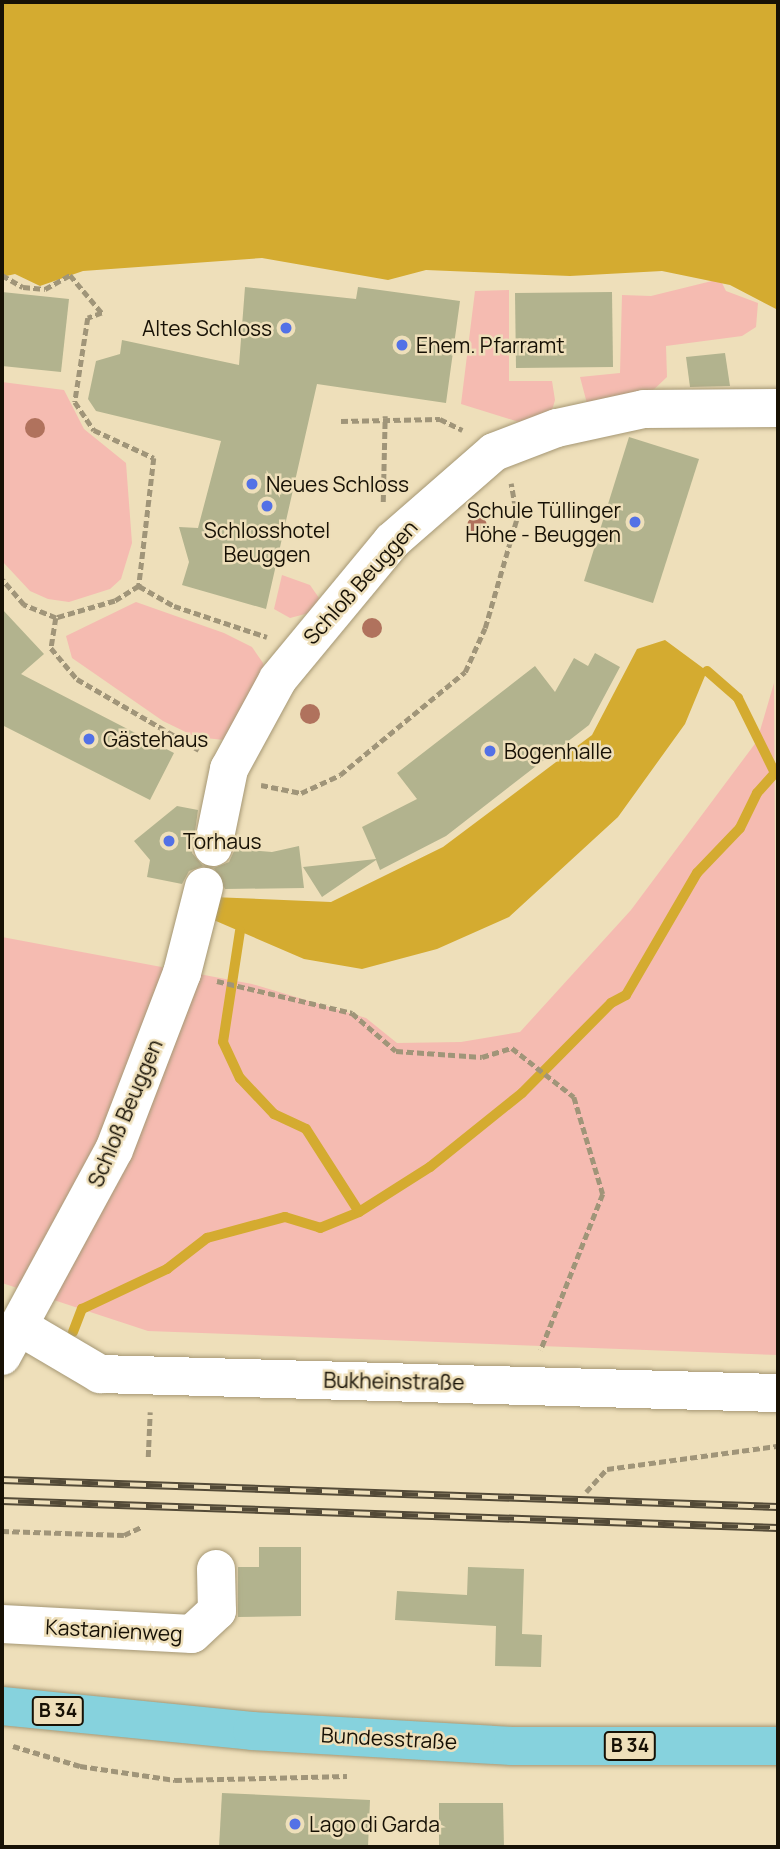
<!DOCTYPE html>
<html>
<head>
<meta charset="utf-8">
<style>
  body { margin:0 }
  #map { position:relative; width:780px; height:1849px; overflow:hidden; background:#eedfba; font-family:Manrope,sans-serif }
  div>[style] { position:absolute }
  .green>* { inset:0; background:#f5bbb1 }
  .water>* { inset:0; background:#d4ab30 }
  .stream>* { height:10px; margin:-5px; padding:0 5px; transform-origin:5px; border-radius:5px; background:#d4ab30 }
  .building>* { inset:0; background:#b2b38e }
  .path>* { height:4.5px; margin-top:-2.25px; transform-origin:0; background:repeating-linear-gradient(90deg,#a09579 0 7px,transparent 0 10.5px) }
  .roads { filter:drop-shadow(0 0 2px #a59774) drop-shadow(0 0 2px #a59774) }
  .minor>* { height:38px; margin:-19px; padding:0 19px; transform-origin:19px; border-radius:19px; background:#fff }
  .major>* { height:38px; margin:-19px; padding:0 19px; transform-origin:19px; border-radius:19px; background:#86d2dd }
  .rail>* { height:8px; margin-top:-4px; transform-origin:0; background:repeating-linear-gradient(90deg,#eedfba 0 16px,#534a37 0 32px); box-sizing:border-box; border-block:2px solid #534a37 }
  .trees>* { width:20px; height:20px; margin:-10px; border-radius:50%; background:#b0725d }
  .dots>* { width:19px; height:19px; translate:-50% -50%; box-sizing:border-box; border:4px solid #eedfba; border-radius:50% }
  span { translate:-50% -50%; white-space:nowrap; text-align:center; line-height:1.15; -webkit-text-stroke:5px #eedfba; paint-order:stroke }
  .shield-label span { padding:2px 5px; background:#eedfba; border:2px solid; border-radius:5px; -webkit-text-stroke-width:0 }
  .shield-label { font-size:19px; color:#171105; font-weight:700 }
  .poi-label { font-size:21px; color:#171105 }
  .right { translate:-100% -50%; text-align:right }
  .left { translate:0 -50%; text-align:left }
  .street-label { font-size:21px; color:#171105 }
  .frame { position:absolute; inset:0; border:4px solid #171105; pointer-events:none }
</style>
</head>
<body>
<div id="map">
  <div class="green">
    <div style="clip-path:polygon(720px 279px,726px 291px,758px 303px,756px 327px,742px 336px,666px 346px,667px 377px,648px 395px,589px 411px,580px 377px,620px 373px,622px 295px,651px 296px)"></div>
    <div style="clip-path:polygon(509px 290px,509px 381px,552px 381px,555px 400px,551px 414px,519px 422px,461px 404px,475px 291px)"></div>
    <div style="clip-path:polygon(2px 382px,64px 390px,84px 429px,126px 463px,132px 543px,121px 579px,110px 589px,69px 602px,48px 599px,30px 591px,2px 561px)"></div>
    <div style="clip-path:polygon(282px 575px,310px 585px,319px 598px,313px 612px,290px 618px,274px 609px)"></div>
    <div style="clip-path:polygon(136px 602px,224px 633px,252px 647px,263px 663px,267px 678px,224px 740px,196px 737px,163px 721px,72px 658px,66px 636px)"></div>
    <div style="clip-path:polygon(774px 683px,778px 1355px,148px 1331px,2px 1283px,2px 937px,252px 984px,366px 1018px,397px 1043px,461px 1042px,520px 1032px,631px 910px,757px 741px)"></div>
  </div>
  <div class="water">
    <div style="clip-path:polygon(2px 2px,778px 2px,778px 310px,730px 285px,662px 271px,570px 276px,426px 270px,388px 280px,262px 258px,83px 271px,40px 286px,15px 274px,2px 277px)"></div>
    <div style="clip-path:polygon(665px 640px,707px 671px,685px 724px,618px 817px,509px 917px,437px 949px,362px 969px,304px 959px,209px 918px,212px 897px,331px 902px,443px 847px,592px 735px,637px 649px)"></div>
  </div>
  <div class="stream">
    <div style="left:240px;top:931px;width:112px;rotate:98.7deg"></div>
    <div style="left:223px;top:1042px;width:40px;rotate:65deg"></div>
    <div style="left:240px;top:1078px;width:50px;rotate:46.6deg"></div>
    <div style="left:274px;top:1114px;width:35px;rotate:25deg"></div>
    <div style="left:306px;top:1129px;width:98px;rotate:57.4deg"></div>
    <div style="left:73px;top:1332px;width:25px;rotate:-69deg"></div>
    <div style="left:82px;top:1309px;width:94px;rotate:-25.2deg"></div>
    <div style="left:167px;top:1269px;width:51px;rotate:-37.8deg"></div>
    <div style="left:207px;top:1238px;width:81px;rotate:-15.1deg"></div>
    <div style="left:285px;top:1217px;width:37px;rotate:17deg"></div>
    <div style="left:320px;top:1228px;width:42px;rotate:-22.3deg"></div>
    <div style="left:359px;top:1212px;width:84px;rotate:-32.4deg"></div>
    <div style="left:430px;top:1167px;width:118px;rotate:-38.8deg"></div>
    <div style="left:522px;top:1093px;width:127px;rotate:-45.3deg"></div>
    <div style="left:611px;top:1003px;width:17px;rotate:-28deg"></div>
    <div style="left:626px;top:995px;width:141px;rotate:-59.8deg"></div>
    <div style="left:697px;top:873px;width:62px;rotate:-46.3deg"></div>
    <div style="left:740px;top:828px;width:39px;rotate:-64deg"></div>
    <div style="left:757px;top:793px;width:27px;rotate:-48deg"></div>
    <div style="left:775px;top:773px;width:84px;rotate:-116.3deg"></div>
    <div style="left:738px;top:698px;width:41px;rotate:-138.9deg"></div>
  </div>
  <div class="building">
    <div style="clip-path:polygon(245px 287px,356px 299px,358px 287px,460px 301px,446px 403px,317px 384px,266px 609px,182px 585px,189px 562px,179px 527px,198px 528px,221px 441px,96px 411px,88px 399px,96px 361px,120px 354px,122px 340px,239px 365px)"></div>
    <div style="clip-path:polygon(2px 292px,69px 299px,61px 372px,2px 366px)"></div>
    <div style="clip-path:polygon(612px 292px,613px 367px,516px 368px,515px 293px)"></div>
    <div style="clip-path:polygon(725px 353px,730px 386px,690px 387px,686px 357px)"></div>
    <div style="clip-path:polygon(629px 437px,699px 459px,653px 603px,584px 581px)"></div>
    <div style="clip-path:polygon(2px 609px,44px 654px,21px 674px,174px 753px,150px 800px,2px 725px)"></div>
    <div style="clip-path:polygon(595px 653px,620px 667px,589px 725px,446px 836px,380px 870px,376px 860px,322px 897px,303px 867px,376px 859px,362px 827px,417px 799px,397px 773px,535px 666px,555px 692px,574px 658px,588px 666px)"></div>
    <div style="clip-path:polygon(177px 806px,198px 810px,192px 853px,203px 866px,189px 871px,182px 884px,147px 877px,150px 860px,134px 841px)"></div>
    <div style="clip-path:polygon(299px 846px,304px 888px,225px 889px,214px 868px,229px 862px,235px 849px,272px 852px)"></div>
    <div style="clip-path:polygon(259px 1547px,301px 1547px,301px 1616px,238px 1617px,238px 1567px,259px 1567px)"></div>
    <div style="clip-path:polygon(468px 1567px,524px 1569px,522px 1634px,542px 1635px,541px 1667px,495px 1666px,496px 1626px,395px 1620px,397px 1591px,467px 1595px)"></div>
    <div style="clip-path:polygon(222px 1793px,370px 1800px,368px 1847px,219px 1847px)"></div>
    <div style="clip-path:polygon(439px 1803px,503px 1803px,504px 1847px,439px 1847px)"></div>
  </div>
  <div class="path">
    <div style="left:2px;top:275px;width:24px;rotate:30deg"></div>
    <div style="left:23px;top:287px;width:22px;rotate:5deg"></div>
    <div style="left:45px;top:289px;width:29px;rotate:-29deg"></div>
    <div style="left:70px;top:275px;width:50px;rotate:49.9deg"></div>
    <div style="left:102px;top:313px;width:15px;rotate:160deg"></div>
    <div style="left:88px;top:318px;width:85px;rotate:98.8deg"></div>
    <div style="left:75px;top:402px;width:34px;rotate:56deg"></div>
    <div style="left:94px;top:430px;width:66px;rotate:25deg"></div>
    <div style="left:154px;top:458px;width:129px;rotate:96.7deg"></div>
    <div style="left:139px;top:586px;width:28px;rotate:148deg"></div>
    <div style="left:115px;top:601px;width:61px;rotate:163.9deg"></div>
    <div style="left:56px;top:618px;width:35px;rotate:-158deg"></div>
    <div style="left:24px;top:605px;width:33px;rotate:-131deg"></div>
    <div style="left:341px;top:421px;width:99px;rotate:-1.2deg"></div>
    <div style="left:440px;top:419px;width:25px;rotate:26deg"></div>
    <div style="left:383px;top:502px;width:86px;rotate:-88.7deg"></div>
    <div style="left:139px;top:586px;width:40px;rotate:29.7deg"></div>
    <div style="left:174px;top:606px;width:98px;rotate:18.4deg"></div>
    <div style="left:56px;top:618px;width:30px;rotate:99deg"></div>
    <div style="left:51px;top:648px;width:40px;rotate:50deg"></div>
    <div style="left:77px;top:679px;width:141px;rotate:30.2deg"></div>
    <div style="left:261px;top:785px;width:41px;rotate:11.3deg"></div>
    <div style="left:301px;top:793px;width:43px;rotate:-24.8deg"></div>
    <div style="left:340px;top:775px;width:162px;rotate:-39.5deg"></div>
    <div style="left:465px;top:672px;width:48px;rotate:-65.6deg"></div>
    <div style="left:485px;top:628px;width:115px;rotate:-73.8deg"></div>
    <div style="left:517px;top:518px;width:35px;rotate:-100deg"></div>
    <div style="left:217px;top:981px;width:139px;rotate:13.3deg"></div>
    <div style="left:352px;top:1013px;width:58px;rotate:40.8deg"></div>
    <div style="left:396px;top:1051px;width:86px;rotate:4deg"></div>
    <div style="left:482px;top:1057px;width:31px;rotate:-17deg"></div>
    <div style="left:512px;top:1048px;width:79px;rotate:38.3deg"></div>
    <div style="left:574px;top:1097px;width:101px;rotate:73.4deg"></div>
    <div style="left:603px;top:1194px;width:168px;rotate:111.7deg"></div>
    <div style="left:148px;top:1457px;width:45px;rotate:-87.5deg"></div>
    <div style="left:586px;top:1492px;width:31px;rotate:-48deg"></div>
    <div style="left:607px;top:1469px;width:173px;rotate:-7.7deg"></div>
    <div style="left:2px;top:1531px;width:122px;rotate:1.9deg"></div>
    <div style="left:124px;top:1535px;width:19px;rotate:-25deg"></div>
    <div style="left:13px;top:1746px;width:70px;rotate:16.6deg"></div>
    <div style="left:80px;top:1766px;width:96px;rotate:8.4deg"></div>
    <div style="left:175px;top:1780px;width:172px;rotate:-1.3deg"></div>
  </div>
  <div class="roads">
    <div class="minor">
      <div style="left:213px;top:847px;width:80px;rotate:-78.4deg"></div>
      <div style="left:229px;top:769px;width:102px;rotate:-61.4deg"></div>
      <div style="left:278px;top:679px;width:179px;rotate:-50.4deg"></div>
      <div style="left:392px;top:541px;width:135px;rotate:-41.1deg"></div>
      <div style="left:494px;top:452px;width:67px;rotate:-20.9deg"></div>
      <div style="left:557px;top:428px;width:89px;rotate:-12.3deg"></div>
      <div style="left:644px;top:409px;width:134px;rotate:-0.4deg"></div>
      <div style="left:22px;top:1328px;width:91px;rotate:30.5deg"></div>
      <div style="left:100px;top:1374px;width:678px;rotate:1.61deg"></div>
      <div style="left:2px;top:1356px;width:234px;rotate:-61.5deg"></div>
      <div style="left:114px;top:1150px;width:190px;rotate:-69deg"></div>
      <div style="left:182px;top:973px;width:89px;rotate:-75.7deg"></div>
      <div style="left:2px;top:1624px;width:190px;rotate:3deg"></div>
      <div style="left:192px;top:1634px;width:34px;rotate:-43deg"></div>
      <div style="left:217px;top:1611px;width:42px;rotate:-91.4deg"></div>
    </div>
    <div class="major">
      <div style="left:2px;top:1706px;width:251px;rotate:5.7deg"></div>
      <div style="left:252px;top:1731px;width:260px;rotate:3.3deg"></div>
      <div style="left:512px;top:1746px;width:266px"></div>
    </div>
  </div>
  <div class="rail">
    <div style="left:2px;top:1480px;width:776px;rotate:1.99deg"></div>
    <div style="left:2px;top:1501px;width:776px;rotate:1.99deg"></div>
  </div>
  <div class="trees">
    <div style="left:35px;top:428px"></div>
    <div style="left:477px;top:526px"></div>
    <div style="left:372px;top:628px"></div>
    <div style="left:310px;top:714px"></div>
  </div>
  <div class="dots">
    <div style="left:286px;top:328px;background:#5371e6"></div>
    <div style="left:402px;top:345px;background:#5371e6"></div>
    <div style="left:252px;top:484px;background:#5371e6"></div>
    <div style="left:267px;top:506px;background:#5371e6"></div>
    <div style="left:635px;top:522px;background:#5371e6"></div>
    <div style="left:89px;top:739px;background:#5371e6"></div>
    <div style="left:490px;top:751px;background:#5371e6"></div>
    <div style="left:169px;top:841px;background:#5371e6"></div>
    <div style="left:295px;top:1824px;background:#5371e6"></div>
  </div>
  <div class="shield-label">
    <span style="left:58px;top:1711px">B 34</span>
    <span style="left:630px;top:1746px">B 34</span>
  </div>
  <div class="poi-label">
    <span class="right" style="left:272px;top:328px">Altes Schloss</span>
    <span class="left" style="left:416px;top:345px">Ehem. Pfarramt</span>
    <span class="left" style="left:266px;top:484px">Neues Schloss</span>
    <span class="right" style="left:621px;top:522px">Schule Tüllinger<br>Höhe - Beuggen</span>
    <span style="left:267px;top:542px">Schlosshotel<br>Beuggen</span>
    <span class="left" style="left:103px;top:739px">Gästehaus</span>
    <span class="left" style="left:504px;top:751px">Bogenhalle</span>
    <span class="left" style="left:183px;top:841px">Torhaus</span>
    <span class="left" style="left:309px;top:1824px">Lago di Garda</span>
  </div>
  <div class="street-label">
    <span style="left:360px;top:582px;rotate:-48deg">Schloß Beuggen</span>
    <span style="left:125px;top:1113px;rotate:-67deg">Schloß Beuggen</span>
    <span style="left:394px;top:1381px;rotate:1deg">Bukheinstraße</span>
    <span style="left:114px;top:1630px;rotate:3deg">Kastanienweg</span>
    <span style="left:389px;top:1738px;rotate:3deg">Bundesstraße</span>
  </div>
  <div class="frame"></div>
</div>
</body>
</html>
